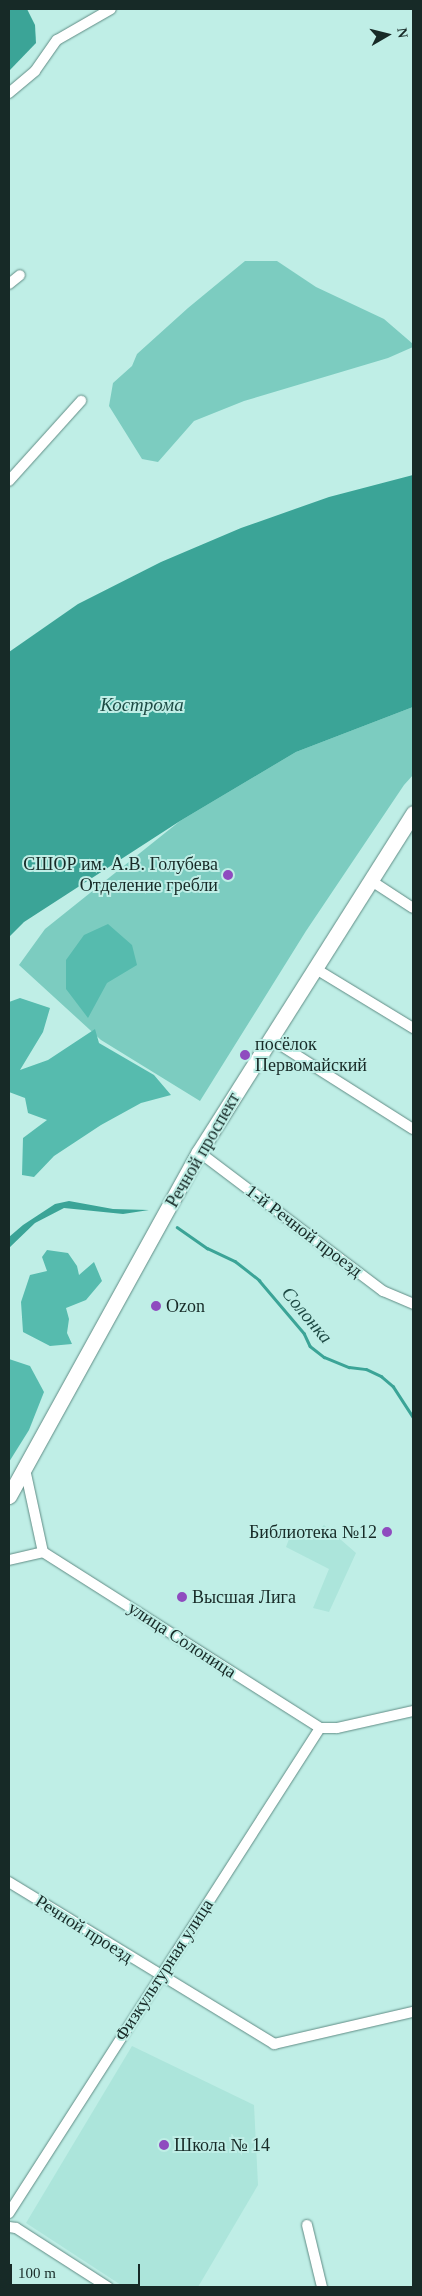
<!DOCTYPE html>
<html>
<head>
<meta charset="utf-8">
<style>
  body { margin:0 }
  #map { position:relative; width:422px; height:2296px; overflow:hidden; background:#bfeee6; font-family:"Times New Roman",serif }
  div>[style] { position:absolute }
  .built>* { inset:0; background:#ace5db }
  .green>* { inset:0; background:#7cccc0 }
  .forest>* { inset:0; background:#56bbae }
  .water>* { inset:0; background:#3ba497 }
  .stream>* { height:2.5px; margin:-1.25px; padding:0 1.25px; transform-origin:1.25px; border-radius:1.25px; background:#3ba497 }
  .roads { filter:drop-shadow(0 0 1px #608c85) drop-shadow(0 0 1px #608c85) }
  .street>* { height:10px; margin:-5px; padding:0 5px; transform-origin:5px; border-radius:5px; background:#fff }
  .secondary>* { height:15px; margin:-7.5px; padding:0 7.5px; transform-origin:7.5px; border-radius:7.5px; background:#fff }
  .dots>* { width:14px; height:14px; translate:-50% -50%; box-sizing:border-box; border:2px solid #bfeee6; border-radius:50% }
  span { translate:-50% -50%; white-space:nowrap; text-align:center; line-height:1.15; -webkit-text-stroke:4px #bfeee6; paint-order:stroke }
  .poi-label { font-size:18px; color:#172a27 }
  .right { translate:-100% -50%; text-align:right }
  .left { translate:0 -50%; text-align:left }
  .street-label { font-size:18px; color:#172a27 }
  .water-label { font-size:19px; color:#1e4b45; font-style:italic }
  .frame { position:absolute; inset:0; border:10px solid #172a27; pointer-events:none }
  .north { position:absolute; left:362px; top:10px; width:50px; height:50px; -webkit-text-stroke:4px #bfeee6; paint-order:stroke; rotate:82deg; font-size:14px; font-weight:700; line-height:20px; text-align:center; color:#172a27 }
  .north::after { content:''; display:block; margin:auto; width:18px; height:22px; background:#172a27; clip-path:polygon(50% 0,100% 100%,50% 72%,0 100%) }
  .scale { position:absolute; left:10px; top:2264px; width:130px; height:22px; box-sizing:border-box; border:2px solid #172a27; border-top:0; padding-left:6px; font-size:15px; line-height:18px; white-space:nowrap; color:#172a27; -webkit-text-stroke:4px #bfeee6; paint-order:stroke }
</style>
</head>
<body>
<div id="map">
  <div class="built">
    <div style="clip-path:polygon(324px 1525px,356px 1553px,329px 1612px,313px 1608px,329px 1569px,286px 1547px,292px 1531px,314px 1535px)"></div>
    <div style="clip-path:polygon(132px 2046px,254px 2105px,258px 2185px,198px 2287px,124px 2287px,26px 2223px)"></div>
  </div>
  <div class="green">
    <div style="clip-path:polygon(245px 261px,277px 261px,316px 287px,384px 319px,413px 344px,413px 347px,388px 358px,244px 401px,194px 421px,158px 462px,142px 459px,109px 406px,113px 383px,132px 366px,137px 354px,188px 308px)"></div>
    <div style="clip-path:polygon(413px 707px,413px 775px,404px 785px,306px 931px,200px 1101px,101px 1040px,19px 965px,45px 929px,180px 821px,296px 752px)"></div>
  </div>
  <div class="forest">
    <div style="clip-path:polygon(108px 924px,132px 945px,137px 965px,107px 983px,88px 1018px,66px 989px,66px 960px,84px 935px)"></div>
    <div style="clip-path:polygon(20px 998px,50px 1008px,43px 1032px,20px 1070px,48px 1060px,95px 1029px,99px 1043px,154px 1075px,171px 1095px,141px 1103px,101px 1125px,54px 1156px,34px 1177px,22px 1175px,23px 1138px,47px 1120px,28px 1113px,25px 1098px,9px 1092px,9px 1002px)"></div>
    <div style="clip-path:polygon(47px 1250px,68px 1253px,77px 1266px,79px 1275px,94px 1262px,102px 1281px,86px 1300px,66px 1308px,69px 1319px,67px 1333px,72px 1344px,50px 1346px,23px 1332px,21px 1302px,30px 1275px,47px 1271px,42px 1257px)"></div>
    <div style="clip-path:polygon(9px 1359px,30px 1366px,44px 1392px,29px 1430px,9px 1462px)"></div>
  </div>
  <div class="water">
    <div style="clip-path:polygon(9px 9px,27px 9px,35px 25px,36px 43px,9px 71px)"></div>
    <div style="clip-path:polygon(413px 475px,413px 707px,296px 752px,180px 821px,24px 922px,9px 937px,9px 652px,78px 604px,161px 562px,241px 528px,329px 497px)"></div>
    <div style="clip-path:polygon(69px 1201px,113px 1209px,149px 1210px,123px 1214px,64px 1208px,35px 1223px,9px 1248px,9px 1237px,23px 1225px,55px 1204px)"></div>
  </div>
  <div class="stream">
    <div style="left:177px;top:1227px;width:37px;rotate:35deg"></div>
    <div style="left:207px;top:1248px;width:31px;rotate:25deg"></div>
    <div style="left:235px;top:1261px;width:31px;rotate:38deg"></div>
    <div style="left:259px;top:1280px;width:70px;rotate:49.7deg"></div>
    <div style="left:304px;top:1333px;width:14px;rotate:65deg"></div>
    <div style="left:310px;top:1346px;width:18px;rotate:38deg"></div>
    <div style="left:324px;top:1357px;width:27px;rotate:22deg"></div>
    <div style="left:349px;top:1367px;width:17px;rotate:7deg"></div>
    <div style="left:366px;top:1369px;width:17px;rotate:25deg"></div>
    <div style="left:381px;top:1376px;width:16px;rotate:40deg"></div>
    <div style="left:393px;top:1386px;width:37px;rotate:57deg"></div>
  </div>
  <div class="roads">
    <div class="street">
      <div style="left:9px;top:93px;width:34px;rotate:-40deg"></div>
      <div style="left:35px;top:71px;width:38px;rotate:-55deg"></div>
      <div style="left:57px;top:40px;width:62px;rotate:-29.9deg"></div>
      <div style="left:9px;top:284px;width:14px;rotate:-39deg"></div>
      <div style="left:9px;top:481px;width:108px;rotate:-48deg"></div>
      <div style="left:370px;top:880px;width:51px;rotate:33.1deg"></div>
      <div style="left:316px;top:969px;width:114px;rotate:31.3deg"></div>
      <div style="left:271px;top:1039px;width:168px;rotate:32.4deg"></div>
      <div style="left:199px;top:1152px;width:231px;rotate:37.1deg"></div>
      <div style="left:383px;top:1291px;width:33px;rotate:23deg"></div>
      <div style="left:25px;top:1469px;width:85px;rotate:77.8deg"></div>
      <div style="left:43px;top:1552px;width:328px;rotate:32.4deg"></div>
      <div style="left:9px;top:1560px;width:35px;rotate:-13deg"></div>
      <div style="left:320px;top:1728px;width:17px"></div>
      <div style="left:337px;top:1728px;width:78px;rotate:-12.6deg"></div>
      <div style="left:9px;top:1882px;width:311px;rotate:31.4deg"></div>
      <div style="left:274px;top:2044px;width:143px;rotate:-13deg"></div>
      <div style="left:9px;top:2213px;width:576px;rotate:-57.33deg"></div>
      <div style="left:307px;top:2225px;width:64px;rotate:76.4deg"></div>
      <div style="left:9px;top:2227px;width:7px;rotate:8deg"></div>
      <div style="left:16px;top:2228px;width:109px;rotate:32.7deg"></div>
    </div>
    <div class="secondary">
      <div style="left:9px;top:1496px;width:393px;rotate:-61.1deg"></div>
      <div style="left:199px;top:1152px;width:401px;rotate:-57.7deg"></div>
    </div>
  </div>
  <div class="dots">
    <div style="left:228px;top:875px;background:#8f4bbf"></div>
    <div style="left:245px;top:1055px;background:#8f4bbf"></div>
    <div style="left:156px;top:1306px;background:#8f4bbf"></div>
    <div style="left:387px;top:1532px;background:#8f4bbf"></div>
    <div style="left:182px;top:1597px;background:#8f4bbf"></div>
    <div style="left:164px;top:2145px;background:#8f4bbf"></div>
  </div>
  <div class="poi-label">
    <span class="right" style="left:218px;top:875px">СШОР им. А.В. Голубева<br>Отделение гребли</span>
    <span class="left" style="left:255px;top:1055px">посёлок<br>Первомайский</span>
    <span class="left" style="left:166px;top:1306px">Ozon</span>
    <span class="right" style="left:377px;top:1532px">Библиотека №12</span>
    <span class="left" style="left:192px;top:1597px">Высшая Лига</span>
    <span class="left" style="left:174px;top:2145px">Школа № 14</span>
  </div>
  <div class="street-label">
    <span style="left:203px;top:1150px;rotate:-60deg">Речной проспект</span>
    <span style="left:304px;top:1231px;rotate:37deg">1-й Речной проезд</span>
    <span style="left:182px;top:1640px;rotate:33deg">улица Солоница</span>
    <span style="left:84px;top:1929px;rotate:32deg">Речной проезд</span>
    <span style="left:164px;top:1970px;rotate:-57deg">Физкультурная улица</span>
  </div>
  <div class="water-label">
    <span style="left:142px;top:705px">Кострома</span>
    <span style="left:307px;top:1315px;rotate:50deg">Солонка</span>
  </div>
  <div class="frame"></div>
  <div class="north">N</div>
  <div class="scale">100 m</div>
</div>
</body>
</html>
